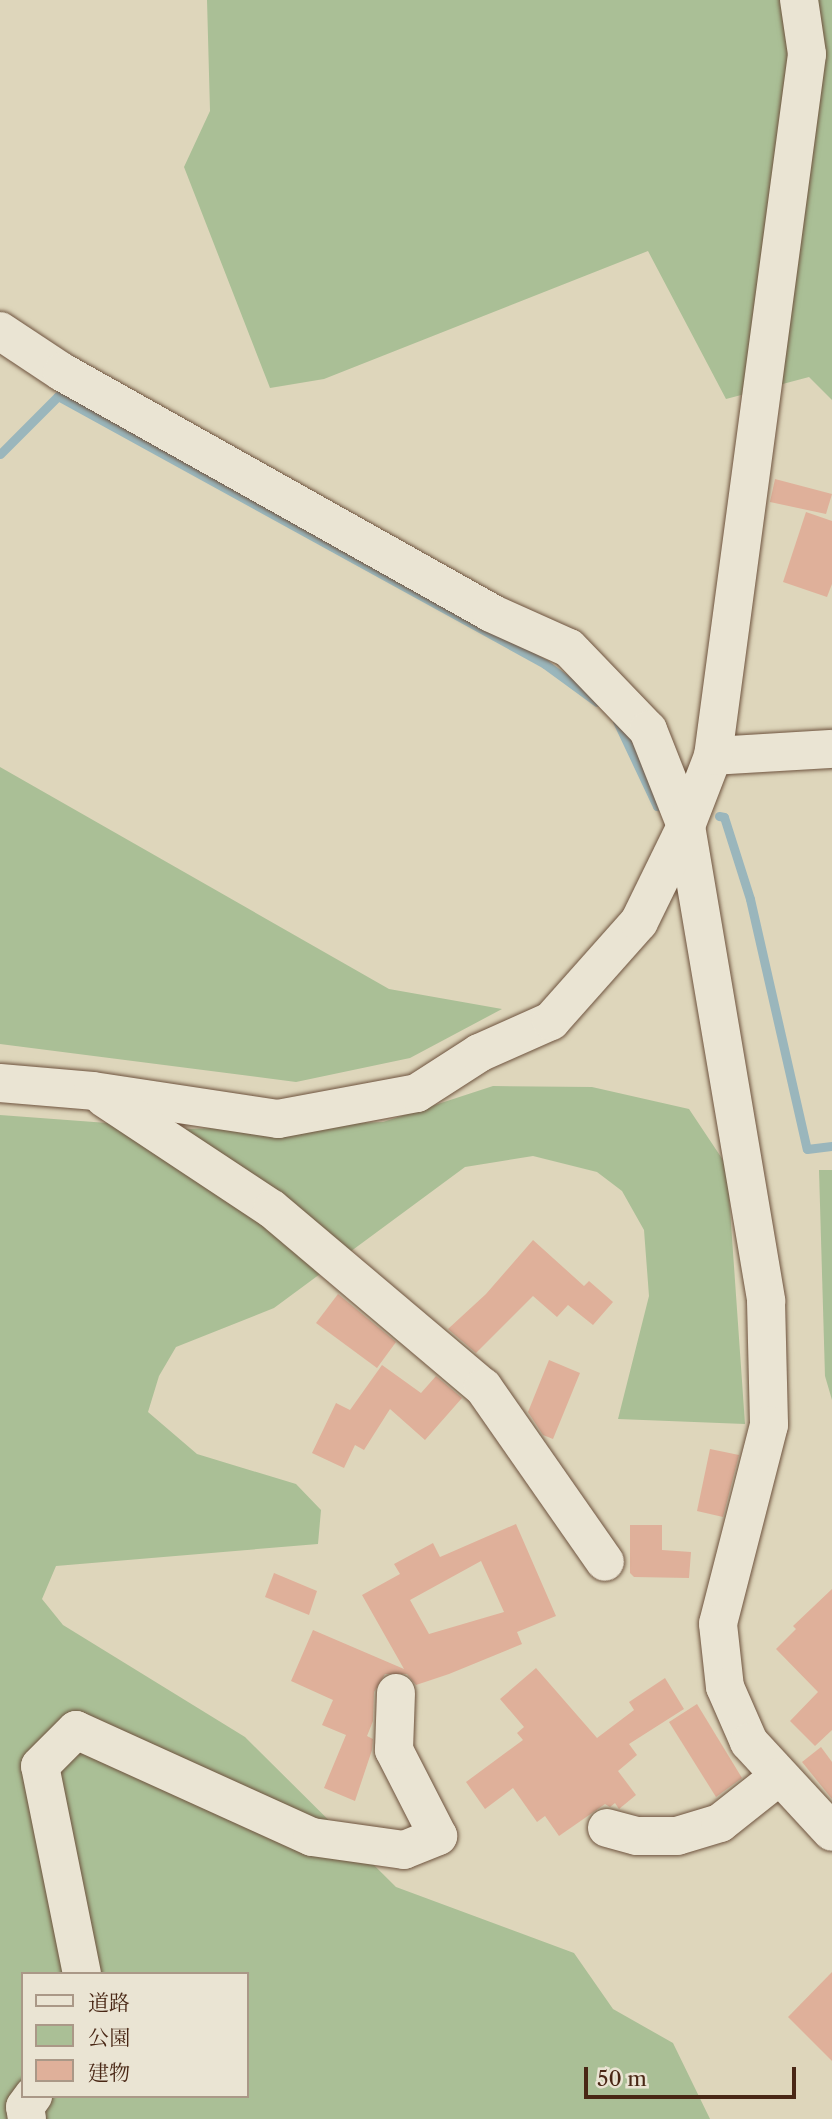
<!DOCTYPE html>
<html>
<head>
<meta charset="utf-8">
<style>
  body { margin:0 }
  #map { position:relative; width:832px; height:2119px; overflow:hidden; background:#ded6bb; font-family:"Libre Caslon Text","Noto Serif JP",serif }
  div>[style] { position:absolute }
  .green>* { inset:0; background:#aabf96 }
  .stream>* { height:9px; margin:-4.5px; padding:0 4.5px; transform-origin:4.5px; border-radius:4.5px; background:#9ab6bc }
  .building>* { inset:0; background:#dfb09a }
  .roads { filter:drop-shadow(0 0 2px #6e533e) drop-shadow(0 0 2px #6e533e) }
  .minor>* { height:38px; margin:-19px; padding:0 19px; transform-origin:19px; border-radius:19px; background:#eae4d3 }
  span { translate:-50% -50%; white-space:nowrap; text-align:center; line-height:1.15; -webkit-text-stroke:5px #eae4d3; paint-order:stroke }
  .legend { position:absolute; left:21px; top:1972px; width:228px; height:126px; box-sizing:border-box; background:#eae4d3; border:2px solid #aa9887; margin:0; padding:9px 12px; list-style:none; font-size:21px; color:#492715 }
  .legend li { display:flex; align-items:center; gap:14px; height:35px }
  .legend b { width:35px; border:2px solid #aa9887 }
  .scale { position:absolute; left:584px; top:2067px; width:212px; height:32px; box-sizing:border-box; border:4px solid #492715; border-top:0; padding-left:9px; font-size:21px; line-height:24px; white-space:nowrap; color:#492715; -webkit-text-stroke:5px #eae4d3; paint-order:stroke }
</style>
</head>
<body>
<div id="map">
  <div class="green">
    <div style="clip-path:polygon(207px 0,832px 0,832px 400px,809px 377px,726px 399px,648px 251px,324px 379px,270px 388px,184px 167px,210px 111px)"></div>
    <div style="clip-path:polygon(0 767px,389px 989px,502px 1009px,410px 1058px,296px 1082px,0 1044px)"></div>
    <div style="clip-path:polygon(evenodd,493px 1086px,592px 1087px,689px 1109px,727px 1166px,745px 1424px,618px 1419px,649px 1296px,644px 1230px,622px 1191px,597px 1172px,533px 1156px,465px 1167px,274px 1308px,176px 1347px,159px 1376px,148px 1412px,197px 1454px,296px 1484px,321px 1510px,318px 1544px,56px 1566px,42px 1599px,63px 1625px,245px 1737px,396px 1887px,574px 1953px,613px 2009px,673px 2043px,710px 2119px,0 2119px,0 1115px,188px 1129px,383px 1122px,493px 1086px,23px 1974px,247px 1974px,247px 2096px,23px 2096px,23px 1974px)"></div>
    <div style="clip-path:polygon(819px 1170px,832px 1170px,832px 1400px,825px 1376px)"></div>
  </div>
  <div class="stream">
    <div style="left:0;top:454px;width:82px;rotate:-45deg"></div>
    <div style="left:58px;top:396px;width:556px;rotate:28.82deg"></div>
    <div style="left:545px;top:664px;width:64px;rotate:36.2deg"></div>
    <div style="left:617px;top:721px;width:94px;rotate:64.8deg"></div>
    <div style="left:657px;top:806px;width:6px;rotate:9deg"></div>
    <div style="left:719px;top:816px;width:5px;rotate:11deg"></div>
    <div style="left:724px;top:817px;width:86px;rotate:72.4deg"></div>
    <div style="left:750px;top:899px;width:256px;rotate:77.2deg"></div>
    <div style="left:807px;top:1149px;width:25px;rotate:-7deg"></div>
  </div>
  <div class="building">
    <div style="clip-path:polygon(775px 479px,832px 494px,826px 514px,770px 502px)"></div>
    <div style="clip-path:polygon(806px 512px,832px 521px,832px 584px,827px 597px,783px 582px)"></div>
    <div style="clip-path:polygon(533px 1240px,584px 1286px,589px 1281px,613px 1302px,593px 1325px,568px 1305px,557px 1317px,533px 1296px,476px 1353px,448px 1329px,486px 1294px)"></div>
    <div style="clip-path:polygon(338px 1294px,396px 1342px,377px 1368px,316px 1323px)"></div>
    <div style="clip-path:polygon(549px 1360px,580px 1373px,553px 1439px,543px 1435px,528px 1412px)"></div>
    <div style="clip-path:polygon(382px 1365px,421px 1393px,436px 1376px,462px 1398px,425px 1440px,390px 1409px,364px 1450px,355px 1445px,344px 1468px,312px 1453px,336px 1403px,350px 1410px)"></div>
    <div style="clip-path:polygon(710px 1449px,739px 1455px,723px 1517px,697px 1511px)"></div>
    <div style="clip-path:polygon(evenodd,516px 1524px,556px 1616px,517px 1632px,522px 1644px,449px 1674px,416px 1685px,407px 1674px,385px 1674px,374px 1692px,373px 1721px,367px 1736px,373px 1739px,372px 1750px,355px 1801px,324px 1788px,346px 1735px,322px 1725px,333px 1700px,291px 1681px,313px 1630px,404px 1669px,362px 1595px,400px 1574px,394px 1564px,433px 1543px,440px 1557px,516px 1524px,481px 1561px,504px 1612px,429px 1634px,410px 1600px,481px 1561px)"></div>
    <div style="clip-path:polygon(630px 1525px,662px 1525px,662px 1550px,691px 1552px,689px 1578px,634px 1577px,630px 1573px)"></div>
    <div style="clip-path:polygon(274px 1573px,317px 1591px,309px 1615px,265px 1597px)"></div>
    <div style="clip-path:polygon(832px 1589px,832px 1730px,815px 1746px,790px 1721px,818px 1692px,776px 1649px,796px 1629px,793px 1626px)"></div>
    <div style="clip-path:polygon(536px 1668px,597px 1738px,634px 1710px,629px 1702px,665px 1678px,684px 1709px,629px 1744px,637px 1755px,618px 1771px,636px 1795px,619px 1809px,615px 1803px,610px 1807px,605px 1804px,559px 1836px,545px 1816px,537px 1822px,513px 1788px,485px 1809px,466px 1782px,523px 1740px,517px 1733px,524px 1727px,500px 1699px)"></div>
    <div style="clip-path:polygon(697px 1704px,742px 1778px,716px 1797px,669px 1722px)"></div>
    <div style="clip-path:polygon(821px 1747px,832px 1762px,832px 1799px,802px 1762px)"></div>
    <div style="clip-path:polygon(832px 1972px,832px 2061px,788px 2017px)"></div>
  </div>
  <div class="roads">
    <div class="minor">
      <div style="left:0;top:331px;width:74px;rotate:33.5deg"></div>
      <div style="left:62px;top:372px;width:492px;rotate:29.3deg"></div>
      <div style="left:491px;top:613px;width:85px;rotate:24.2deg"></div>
      <div style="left:569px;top:648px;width:114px;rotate:46.1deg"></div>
      <div style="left:648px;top:730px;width:103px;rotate:68.4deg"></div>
      <div style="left:686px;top:826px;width:482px;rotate:80.4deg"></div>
      <div style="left:766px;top:1301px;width:124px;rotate:88.6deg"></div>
      <div style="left:769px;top:1425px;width:205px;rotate:104.4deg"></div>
      <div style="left:718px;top:1624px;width:63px;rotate:83.7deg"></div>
      <div style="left:725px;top:1687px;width:60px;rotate:66.4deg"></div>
      <div style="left:749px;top:1742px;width:122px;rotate:47.3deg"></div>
      <div style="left:713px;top:756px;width:119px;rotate:-3.4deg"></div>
      <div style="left:0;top:1083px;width:93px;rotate:4.9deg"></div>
      <div style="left:93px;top:1091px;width:187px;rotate:8.6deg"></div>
      <div style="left:278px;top:1119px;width:141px;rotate:-10.6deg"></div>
      <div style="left:417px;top:1093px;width:74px;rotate:-32.8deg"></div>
      <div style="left:479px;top:1053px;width:79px;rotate:-24deg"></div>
      <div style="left:551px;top:1021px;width:132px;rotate:-48.4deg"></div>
      <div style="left:639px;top:922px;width:107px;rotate:-63.9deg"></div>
      <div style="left:686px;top:826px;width:75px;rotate:-68.9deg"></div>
      <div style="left:713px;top:756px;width:708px;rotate:-82.37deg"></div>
      <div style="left:807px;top:54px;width:55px;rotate:-98.4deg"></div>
      <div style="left:104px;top:1098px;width:201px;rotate:33.5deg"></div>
      <div style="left:272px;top:1209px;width:276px;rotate:40.2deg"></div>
      <div style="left:483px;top:1387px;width:213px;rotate:55.1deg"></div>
      <div style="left:607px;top:1828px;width:31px;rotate:15deg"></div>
      <div style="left:637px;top:1836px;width:40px"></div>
      <div style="left:677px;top:1836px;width:45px;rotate:-16.8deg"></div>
      <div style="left:720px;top:1823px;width:74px;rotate:-38.4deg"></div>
      <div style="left:82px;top:1974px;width:212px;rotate:-101.4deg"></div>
      <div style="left:40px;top:1766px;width:51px;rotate:-45deg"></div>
      <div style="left:76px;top:1730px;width:259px;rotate:24.4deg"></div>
      <div style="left:312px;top:1837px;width:93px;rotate:8deg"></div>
      <div style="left:404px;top:1850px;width:37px;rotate:-22deg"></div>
      <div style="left:438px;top:1836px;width:97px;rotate:-117.1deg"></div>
      <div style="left:394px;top:1750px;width:57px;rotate:-88deg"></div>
      <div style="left:27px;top:2119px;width:12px;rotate:-99deg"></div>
      <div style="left:25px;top:2107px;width:14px;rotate:-54deg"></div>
    </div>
  </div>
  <ul class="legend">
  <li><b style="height:9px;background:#eae4d3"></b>道路</li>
  <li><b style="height:19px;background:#aabf96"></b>公園</li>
  <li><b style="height:19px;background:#dfb09a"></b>建物</li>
  </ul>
  <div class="scale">50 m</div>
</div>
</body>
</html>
